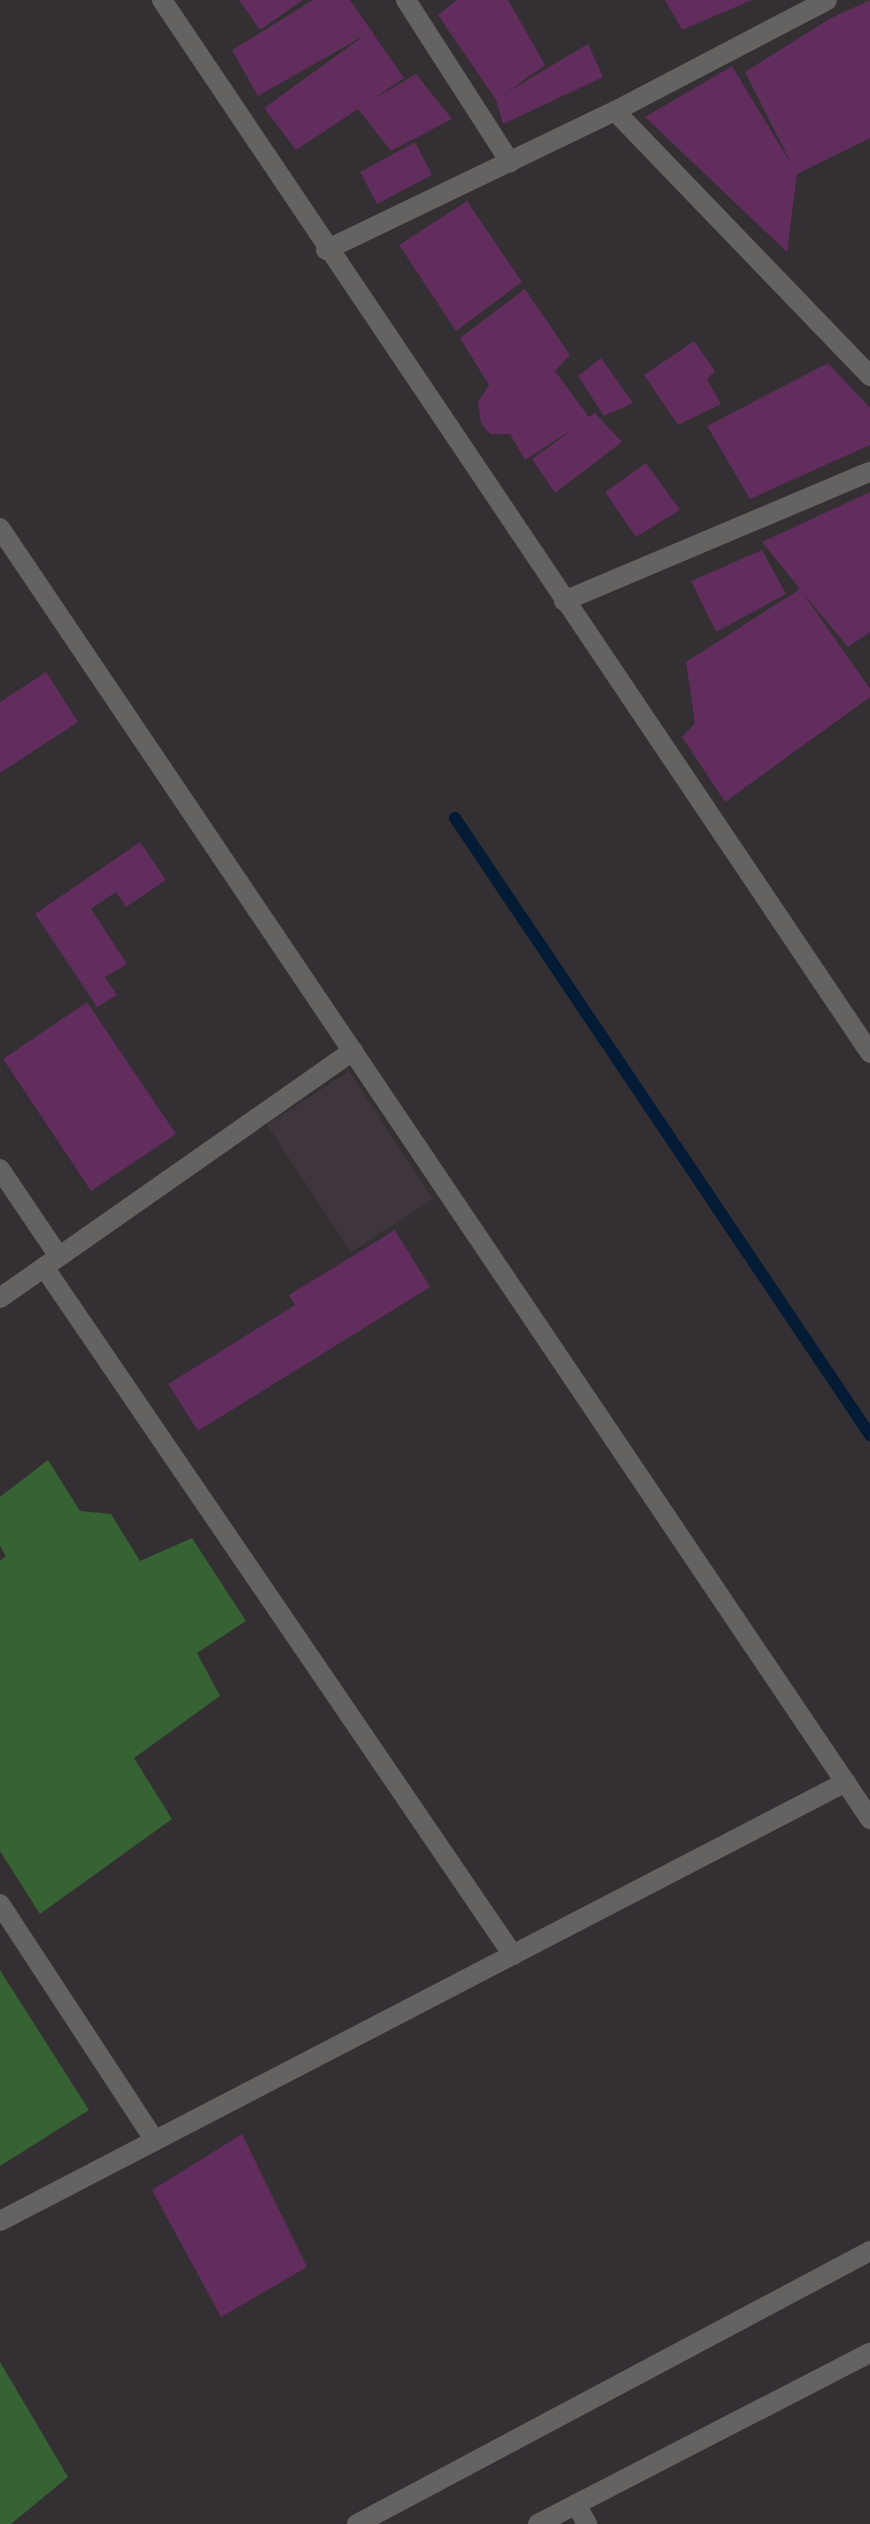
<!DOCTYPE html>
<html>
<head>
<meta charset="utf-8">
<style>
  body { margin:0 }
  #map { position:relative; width:870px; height:2524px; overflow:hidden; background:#332f32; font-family:Merriweather,serif }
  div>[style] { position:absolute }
  .built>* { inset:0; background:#3e353d }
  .green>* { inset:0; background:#376234 }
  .stream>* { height:12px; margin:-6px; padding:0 6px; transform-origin:6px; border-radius:6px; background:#041b36 }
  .building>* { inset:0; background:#602d5d }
  .minor>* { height:20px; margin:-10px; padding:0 10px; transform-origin:10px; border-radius:10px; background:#656361 }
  span { translate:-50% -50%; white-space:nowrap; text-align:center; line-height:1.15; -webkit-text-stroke:6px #191719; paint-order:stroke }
</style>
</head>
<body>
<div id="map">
  <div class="built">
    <div style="clip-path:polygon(349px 1071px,433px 1199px,351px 1252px,267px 1125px)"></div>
  </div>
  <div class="green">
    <div style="clip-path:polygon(48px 1460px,80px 1511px,111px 1514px,140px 1561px,192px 1538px,246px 1621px,197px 1653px,220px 1696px,134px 1758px,172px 1819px,40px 1914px,0 1851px,0 1561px,6px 1556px,0 1546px,0 1497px)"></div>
    <div style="clip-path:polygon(0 1970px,89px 2110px,0 2166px)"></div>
    <div style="clip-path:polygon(0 2362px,68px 2477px,11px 2524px,0 2524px)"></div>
  </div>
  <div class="stream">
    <div style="left:455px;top:818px;width:744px;rotate:56.07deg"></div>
  </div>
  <div class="building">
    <div style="clip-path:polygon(239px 0,303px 0,260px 30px)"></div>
    <div style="clip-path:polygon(313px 0,350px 0,404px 78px,372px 100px,416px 74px,452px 119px,391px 151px,358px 109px,296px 150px,264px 108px,365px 35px,258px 96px,232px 50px)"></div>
    <div style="clip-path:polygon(457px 0,508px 0,545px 65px,504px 94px,588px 44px,603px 77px,503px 124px,496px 100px,438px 15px)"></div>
    <div style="clip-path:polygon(665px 0,752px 0,682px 30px)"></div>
    <div style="clip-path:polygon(870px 0,870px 138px,797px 174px,787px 252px,645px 117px,732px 66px,793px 167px,745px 72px,829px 19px)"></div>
    <div style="clip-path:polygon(415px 142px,432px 175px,377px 204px,360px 172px)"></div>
    <div style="clip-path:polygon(467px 201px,522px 282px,456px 331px,399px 245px)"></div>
    <div style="clip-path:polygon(525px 289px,570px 355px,555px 371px,589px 417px,595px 413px,622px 442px,555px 493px,532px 459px,576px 427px,525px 460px,510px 434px,490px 434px,481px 423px,478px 402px,489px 385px,460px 338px)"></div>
    <div style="clip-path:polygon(694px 341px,715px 371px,707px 379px,721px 404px,678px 425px,644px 375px)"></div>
    <div style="clip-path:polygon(601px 358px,633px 403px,604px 416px,578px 376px)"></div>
    <div style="clip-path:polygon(828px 363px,870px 408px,870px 445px,750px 499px,707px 426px)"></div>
    <div style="clip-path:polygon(646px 463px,680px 510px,636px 537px,605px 492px)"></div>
    <div style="clip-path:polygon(870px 492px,870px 632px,848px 647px,803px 593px,870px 689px,870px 697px,725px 802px,682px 737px,695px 723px,686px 662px,800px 589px,762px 542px)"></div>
    <div style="clip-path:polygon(762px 550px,786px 594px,716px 632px,691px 581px)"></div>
    <div style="clip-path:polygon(46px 672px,78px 722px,0 773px,0 702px)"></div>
    <div style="clip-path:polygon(140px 842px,166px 880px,126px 907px,116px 892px,91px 909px,127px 964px,105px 977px,117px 995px,97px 1007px,35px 914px)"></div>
    <div style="clip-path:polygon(87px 1002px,176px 1134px,91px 1191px,3px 1059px)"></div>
    <div style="clip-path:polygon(395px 1230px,430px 1287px,198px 1431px,168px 1384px,295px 1305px,289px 1295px)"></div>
    <div style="clip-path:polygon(242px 2134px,307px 2267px,221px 2317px,152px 2190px)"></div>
  </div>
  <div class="minor">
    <div style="left:162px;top:0;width:1269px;rotate:56.08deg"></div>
    <div style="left:406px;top:0;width:193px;rotate:57.3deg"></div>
    <div style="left:615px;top:111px;width:368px;rotate:46.1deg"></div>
    <div style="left:326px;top:250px;width:321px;rotate:-25.7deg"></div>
    <div style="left:615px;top:111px;width:239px;rotate:-27.6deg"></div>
    <div style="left:0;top:528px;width:1557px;rotate:56.02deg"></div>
    <div style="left:564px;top:601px;width:332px;rotate:-22.9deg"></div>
    <div style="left:0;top:1169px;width:104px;rotate:56deg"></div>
    <div style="left:44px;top:1267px;width:833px;rotate:55.72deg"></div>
    <div style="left:0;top:1298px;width:431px;rotate:-35deg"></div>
    <div style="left:0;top:1904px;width:283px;rotate:56.8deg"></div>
    <div style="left:0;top:2221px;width:953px;rotate:-27.43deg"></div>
    <div style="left:576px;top:2504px;width:23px;rotate:61deg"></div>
    <div style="left:357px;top:2524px;width:581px;rotate:-28.02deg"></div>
    <div style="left:538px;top:2524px;width:373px;rotate:-27.3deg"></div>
  </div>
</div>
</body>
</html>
